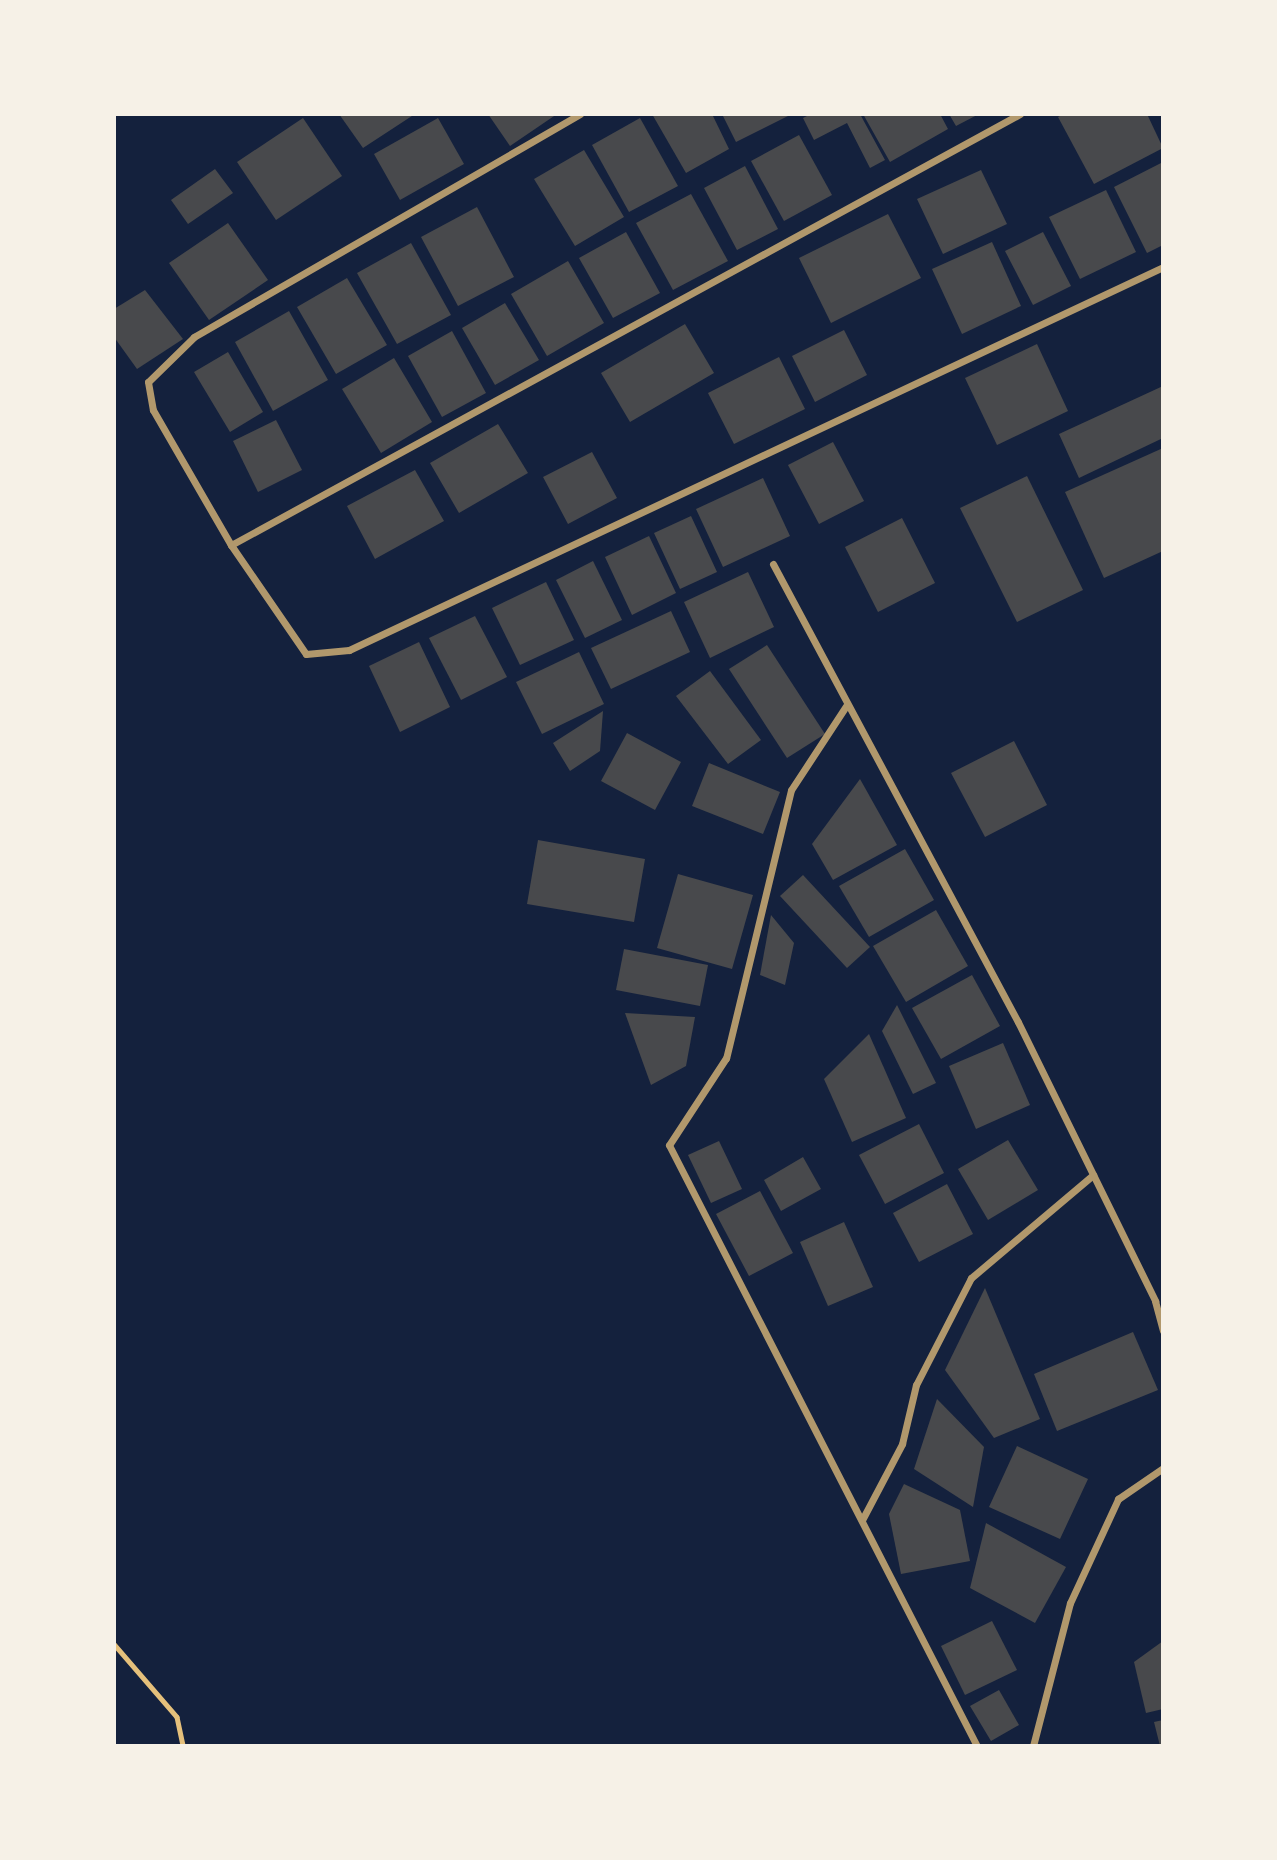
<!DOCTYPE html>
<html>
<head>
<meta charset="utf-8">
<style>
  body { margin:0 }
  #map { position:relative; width:1277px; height:1860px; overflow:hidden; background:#14213d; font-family:"DejaVu Sans",sans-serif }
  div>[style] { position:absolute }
  .building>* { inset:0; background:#48494c }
  .path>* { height:4.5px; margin:-2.25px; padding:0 2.25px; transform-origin:2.25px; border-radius:2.25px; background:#e5c07b }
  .minor>* { height:7px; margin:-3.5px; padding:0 3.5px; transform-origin:3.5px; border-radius:3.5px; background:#b1986c }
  span { translate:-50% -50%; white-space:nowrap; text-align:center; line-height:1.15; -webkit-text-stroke:6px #f6f1e7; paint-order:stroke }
  .frame { position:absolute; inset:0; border:116px solid #f6f1e7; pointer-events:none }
</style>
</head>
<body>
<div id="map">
  <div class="building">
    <div style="clip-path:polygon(339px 114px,415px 114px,363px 148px)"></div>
    <div style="clip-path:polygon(488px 114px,557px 114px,510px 146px)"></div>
    <div style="clip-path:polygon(652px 114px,712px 114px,729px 149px,686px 173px)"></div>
    <div style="clip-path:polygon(722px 114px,787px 114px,788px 116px,736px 142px)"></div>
    <div style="clip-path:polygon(811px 114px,860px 114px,885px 160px,870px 168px,847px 123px,814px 140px,803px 118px)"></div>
    <div style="clip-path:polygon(863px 114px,940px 114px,948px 129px,890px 162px)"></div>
    <div style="clip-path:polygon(949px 114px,979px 114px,956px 126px)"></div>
    <div style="clip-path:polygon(1064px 114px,1147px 114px,1163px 148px,1094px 184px,1058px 117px)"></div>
    <div style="clip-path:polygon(303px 118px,342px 176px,276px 220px,237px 162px)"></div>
    <div style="clip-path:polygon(438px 118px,464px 164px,400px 200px,374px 154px)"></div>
    <div style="clip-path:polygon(640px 118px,678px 186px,629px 212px,592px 145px)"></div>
    <div style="clip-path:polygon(799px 135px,832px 195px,784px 221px,751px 161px)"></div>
    <div style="clip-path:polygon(584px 150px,624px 217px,575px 246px,534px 179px)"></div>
    <div style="clip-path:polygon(1163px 162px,1163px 245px,1147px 253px,1114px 187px)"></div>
    <div style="clip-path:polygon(745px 166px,778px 229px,737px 250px,704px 188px)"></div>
    <div style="clip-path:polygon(215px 169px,233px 193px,188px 224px,171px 200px)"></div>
    <div style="clip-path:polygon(981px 170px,1007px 224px,943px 254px,917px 199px)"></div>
    <div style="clip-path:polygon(1106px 190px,1136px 252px,1080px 279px,1049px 217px)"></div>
    <div style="clip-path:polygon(691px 194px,728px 261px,673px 290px,636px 223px)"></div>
    <div style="clip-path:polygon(477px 207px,514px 277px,458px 306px,421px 237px)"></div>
    <div style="clip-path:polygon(888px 214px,921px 278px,831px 323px,799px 258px)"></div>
    <div style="clip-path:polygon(228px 223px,268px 280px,209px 320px,169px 263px)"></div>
    <div style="clip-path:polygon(626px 232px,660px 293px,613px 318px,579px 258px)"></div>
    <div style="clip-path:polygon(1043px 232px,1071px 286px,1033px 305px,1005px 251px)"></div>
    <div style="clip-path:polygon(992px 242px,1021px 306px,962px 334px,932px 269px)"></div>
    <div style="clip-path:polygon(411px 243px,451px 315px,397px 344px,357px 273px)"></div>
    <div style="clip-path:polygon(568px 261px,604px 323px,547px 356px,511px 294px)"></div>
    <div style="clip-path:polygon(347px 278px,387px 345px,336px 374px,297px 307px)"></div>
    <div style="clip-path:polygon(145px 290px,183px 339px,137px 369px,114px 337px,114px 309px)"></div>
    <div style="clip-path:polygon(505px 303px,539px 360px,495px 385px,462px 328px)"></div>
    <div style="clip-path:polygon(289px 311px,328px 380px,273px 411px,235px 342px)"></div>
    <div style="clip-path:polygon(685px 324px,714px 373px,630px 422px,601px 373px)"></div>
    <div style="clip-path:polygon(844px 330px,867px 375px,815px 402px,792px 356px)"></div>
    <div style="clip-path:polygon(452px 331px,486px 393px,442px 417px,408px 356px)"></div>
    <div style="clip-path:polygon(1037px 344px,1068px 411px,997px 445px,965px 378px)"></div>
    <div style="clip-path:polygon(228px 352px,263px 412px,230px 432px,194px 372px)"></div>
    <div style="clip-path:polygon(779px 357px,805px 409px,734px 444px,708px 393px)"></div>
    <div style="clip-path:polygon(394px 358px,432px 422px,381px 453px,342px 389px)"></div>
    <div style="clip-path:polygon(1163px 386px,1163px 438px,1079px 478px,1059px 434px)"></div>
    <div style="clip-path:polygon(276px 420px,302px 470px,258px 492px,233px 441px)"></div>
    <div style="clip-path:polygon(498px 424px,528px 473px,459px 513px,430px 463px)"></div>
    <div style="clip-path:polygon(833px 442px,864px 501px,819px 524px,788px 465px)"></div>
    <div style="clip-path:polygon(1163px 448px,1163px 551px,1104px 578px,1065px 492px)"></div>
    <div style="clip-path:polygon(592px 452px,617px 498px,568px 524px,543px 477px)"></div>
    <div style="clip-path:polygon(415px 470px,444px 521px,375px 559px,347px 506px)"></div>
    <div style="clip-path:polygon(1027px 476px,1083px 590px,1017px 622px,960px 508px)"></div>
    <div style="clip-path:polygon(763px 478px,790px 536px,723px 567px,696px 509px)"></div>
    <div style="clip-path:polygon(691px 516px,717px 572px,680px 589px,654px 533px)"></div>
    <div style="clip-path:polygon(902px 518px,935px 583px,878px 612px,845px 547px)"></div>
    <div style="clip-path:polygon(649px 536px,676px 593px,632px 615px,605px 557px)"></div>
    <div style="clip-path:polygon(593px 561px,622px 620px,585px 638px,556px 580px)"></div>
    <div style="clip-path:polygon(748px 572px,774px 627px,710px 658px,684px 602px)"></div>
    <div style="clip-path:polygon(546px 582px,574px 640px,520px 665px,492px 608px)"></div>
    <div style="clip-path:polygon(671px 611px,690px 652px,611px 689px,591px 648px)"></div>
    <div style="clip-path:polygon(475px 616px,507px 677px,461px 700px,429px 638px)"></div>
    <div style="clip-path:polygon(419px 642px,450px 707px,400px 732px,369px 666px)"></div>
    <div style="clip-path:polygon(767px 645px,825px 734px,787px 758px,729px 669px)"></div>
    <div style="clip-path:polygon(579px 652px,604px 704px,542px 734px,516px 682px)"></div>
    <div style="clip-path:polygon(710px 671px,761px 740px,728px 764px,676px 696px)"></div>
    <div style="clip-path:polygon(603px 711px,600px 751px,570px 771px,553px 743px)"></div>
    <div style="clip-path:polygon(627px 733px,681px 762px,655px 810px,601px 781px)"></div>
    <div style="clip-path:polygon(1014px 741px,1047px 805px,985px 837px,951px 773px)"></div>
    <div style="clip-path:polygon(709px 763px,780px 792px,763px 834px,692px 806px)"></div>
    <div style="clip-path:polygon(860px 779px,897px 845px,833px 880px,812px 844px)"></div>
    <div style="clip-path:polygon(538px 840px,645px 859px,634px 922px,527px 904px)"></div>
    <div style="clip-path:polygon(905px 849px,934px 900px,869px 937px,839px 886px)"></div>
    <div style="clip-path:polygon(678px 874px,753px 895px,732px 969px,657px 948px)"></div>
    <div style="clip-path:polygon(803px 875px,870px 947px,847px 968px,780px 896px)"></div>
    <div style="clip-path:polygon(936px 910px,968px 966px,906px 1002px,873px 946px)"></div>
    <div style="clip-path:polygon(771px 915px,794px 943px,785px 985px,760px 975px)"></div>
    <div style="clip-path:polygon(624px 949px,708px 965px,700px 1006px,616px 990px)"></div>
    <div style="clip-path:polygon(972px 975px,1000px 1026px,941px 1059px,912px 1008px)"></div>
    <div style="clip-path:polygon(897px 1005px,936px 1083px,913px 1094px,882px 1031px)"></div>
    <div style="clip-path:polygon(625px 1013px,695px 1017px,686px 1066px,651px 1085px)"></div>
    <div style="clip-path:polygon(869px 1034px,906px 1118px,852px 1142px,824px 1079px)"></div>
    <div style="clip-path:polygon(1003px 1043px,1030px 1105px,976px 1129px,949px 1066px)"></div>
    <div style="clip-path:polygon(919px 1124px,944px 1173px,885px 1204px,859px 1155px)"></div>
    <div style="clip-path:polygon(1008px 1140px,1038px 1190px,988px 1220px,958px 1169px)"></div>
    <div style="clip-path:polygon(719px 1141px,742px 1189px,711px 1203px,688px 1155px)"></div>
    <div style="clip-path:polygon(803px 1157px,821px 1189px,781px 1211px,764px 1180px)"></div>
    <div style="clip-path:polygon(947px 1184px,973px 1234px,919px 1262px,893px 1213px)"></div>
    <div style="clip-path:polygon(760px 1191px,793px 1253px,749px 1276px,716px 1214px)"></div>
    <div style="clip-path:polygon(844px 1222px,873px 1287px,828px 1306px,800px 1242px)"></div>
    <div style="clip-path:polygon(985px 1288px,1040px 1419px,994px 1438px,945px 1370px)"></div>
    <div style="clip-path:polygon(1133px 1332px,1158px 1390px,1057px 1431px,1034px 1374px)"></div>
    <div style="clip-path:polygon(937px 1399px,984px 1447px,973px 1507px,914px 1469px)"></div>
    <div style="clip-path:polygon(1017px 1446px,1088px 1479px,1060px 1539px,989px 1507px)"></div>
    <div style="clip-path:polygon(904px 1484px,960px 1510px,970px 1561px,901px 1574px,889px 1514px)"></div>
    <div style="clip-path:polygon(986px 1523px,1066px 1567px,1035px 1623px,970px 1588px)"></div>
    <div style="clip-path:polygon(992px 1621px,1017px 1670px,965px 1695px,941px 1646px)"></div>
    <div style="clip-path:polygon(1163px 1641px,1163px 1709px,1146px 1713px,1134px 1662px)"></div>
    <div style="clip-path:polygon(999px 1690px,1019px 1725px,991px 1741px,970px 1706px)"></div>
    <div style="clip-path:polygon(1163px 1720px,1163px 1746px,1160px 1746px,1154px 1722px)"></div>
  </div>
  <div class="path">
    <div style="left:114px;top:1644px;width:96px;rotate:49.2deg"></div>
    <div style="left:177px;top:1717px;width:30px;rotate:78deg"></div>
  </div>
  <div class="minor">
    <div style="left:580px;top:114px;width:446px;rotate:150deg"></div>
    <div style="left:194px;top:337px;width:64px;rotate:135.6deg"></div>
    <div style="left:148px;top:382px;width:28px;rotate:80deg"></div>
    <div style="left:153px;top:410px;width:156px;rotate:60deg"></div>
    <div style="left:231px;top:545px;width:132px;rotate:55.5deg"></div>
    <div style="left:306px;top:654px;width:43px;rotate:-5.3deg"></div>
    <div style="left:349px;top:650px;width:900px;rotate:-25.2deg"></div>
    <div style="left:231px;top:545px;width:899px;rotate:-28.65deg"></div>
    <div style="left:773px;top:564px;width:519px;rotate:61.86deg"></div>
    <div style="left:1018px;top:1022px;width:311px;rotate:63.8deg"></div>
    <div style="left:1155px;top:1301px;width:31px;rotate:75deg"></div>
    <div style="left:846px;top:706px;width:100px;rotate:123.2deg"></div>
    <div style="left:791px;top:790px;width:276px;rotate:103.6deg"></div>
    <div style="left:726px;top:1058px;width:104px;rotate:123.2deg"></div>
    <div style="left:669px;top:1145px;width:675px;rotate:62.87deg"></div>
    <div style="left:862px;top:1520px;width:86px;rotate:-62.2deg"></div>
    <div style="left:902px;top:1444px;width:61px;rotate:-76.7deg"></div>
    <div style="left:916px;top:1385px;width:120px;rotate:-62.8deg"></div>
    <div style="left:971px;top:1278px;width:160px;rotate:-40.2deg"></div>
    <div style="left:1033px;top:1746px;width:148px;rotate:-75.5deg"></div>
    <div style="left:1070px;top:1603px;width:115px;rotate:-65.2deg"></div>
    <div style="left:1118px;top:1499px;width:55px;rotate:-34.6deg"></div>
  </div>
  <div class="frame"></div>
</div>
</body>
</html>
